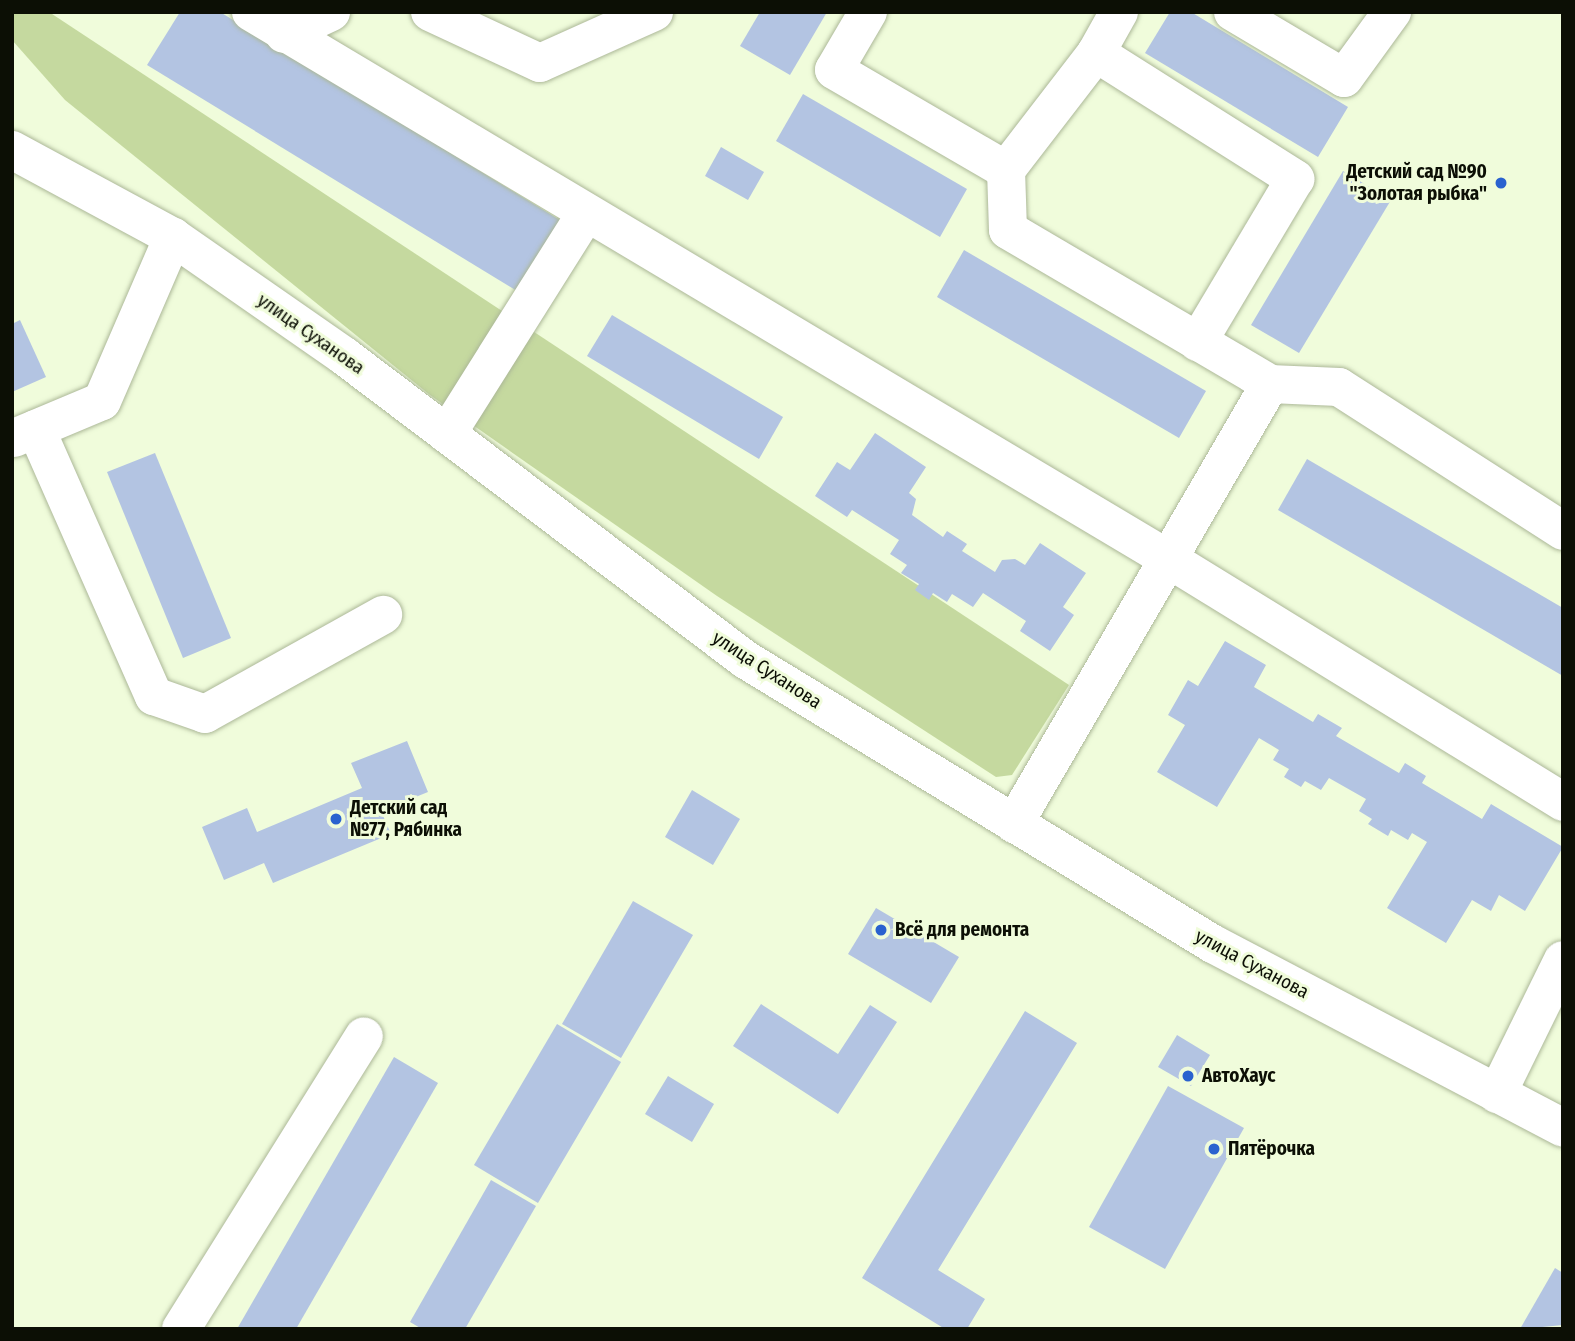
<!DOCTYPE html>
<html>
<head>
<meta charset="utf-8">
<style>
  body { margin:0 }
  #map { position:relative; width:1575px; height:1341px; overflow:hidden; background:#f0fcdb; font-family:"Fira Sans Condensed",sans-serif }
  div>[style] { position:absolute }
  .green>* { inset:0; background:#c5d99f }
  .building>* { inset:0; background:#b3c4e2 }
  .roads { filter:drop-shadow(0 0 2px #acb898) drop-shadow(0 0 2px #acb898) }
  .minor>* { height:38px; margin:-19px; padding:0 19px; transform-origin:19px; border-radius:19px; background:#fff }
  .major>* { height:38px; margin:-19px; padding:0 19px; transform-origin:19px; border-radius:19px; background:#fff }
  .dots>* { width:19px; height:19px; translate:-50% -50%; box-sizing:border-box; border:4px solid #f0fcdb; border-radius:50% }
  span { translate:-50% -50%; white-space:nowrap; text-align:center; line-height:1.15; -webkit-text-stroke:6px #f0fcdb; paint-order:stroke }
  .poi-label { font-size:19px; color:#0c0f05; font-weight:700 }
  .right { translate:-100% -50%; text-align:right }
  .left { translate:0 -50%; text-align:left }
  .street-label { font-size:19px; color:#0c0f05 }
  .frame { position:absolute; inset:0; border:14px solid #0c0f05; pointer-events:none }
</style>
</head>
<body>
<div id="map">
  <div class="green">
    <div style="clip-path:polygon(12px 12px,49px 12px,1069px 685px,1012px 775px,996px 777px,717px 596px,430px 395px,65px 100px,12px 40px)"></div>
  </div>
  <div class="building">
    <div style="clip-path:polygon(180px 12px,220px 12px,568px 225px,525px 296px,147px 65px)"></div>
    <div style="clip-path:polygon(760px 12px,827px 12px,790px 75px,740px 46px)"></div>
    <div style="clip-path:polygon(1170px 12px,1191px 12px,1348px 107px,1318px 157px,1145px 53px)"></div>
    <div style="clip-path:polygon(803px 94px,967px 189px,940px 237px,776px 141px)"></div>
    <div style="clip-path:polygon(721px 147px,764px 172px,748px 200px,705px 176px)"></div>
    <div style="clip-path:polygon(1343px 171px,1391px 200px,1299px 353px,1251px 325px)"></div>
    <div style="clip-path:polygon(964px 250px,1206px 391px,1179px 438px,937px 297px)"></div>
    <div style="clip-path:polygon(612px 315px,783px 417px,759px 459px,587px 356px)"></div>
    <div style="clip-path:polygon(20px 320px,46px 377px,12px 392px,12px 324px)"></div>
    <div style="clip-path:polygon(875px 433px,926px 467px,909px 493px,916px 499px,912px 515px,943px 537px,947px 531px,967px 544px,962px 551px,995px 572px,1002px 560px,1015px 559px,1025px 565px,1040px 543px,1086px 573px,1063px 607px,1074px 615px,1050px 651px,1020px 631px,1026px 621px,983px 593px,973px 607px,952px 594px,947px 602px,933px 593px,929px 600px,915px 590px,919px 584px,901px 573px,907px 565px,890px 554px,899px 540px,852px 510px,847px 517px,815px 496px,837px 462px,850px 470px)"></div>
    <div style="clip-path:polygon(155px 453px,231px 638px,183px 658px,107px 472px)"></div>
    <div style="clip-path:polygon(1307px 459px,1563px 608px,1563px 676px,1278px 510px)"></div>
    <div style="clip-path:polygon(1225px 641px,1266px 665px,1254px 687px,1313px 722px,1318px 714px,1342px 728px,1336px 736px,1399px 773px,1405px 763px,1426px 776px,1422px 783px,1482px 819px,1491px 804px,1563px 847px,1525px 911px,1499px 895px,1491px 911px,1472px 900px,1446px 943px,1387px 908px,1427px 842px,1412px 833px,1408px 840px,1391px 830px,1388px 836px,1368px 824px,1372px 819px,1359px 811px,1366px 799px,1329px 778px,1321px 790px,1305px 781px,1301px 787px,1284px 777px,1289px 769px,1273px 760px,1279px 750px,1259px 738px,1217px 807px,1157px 772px,1185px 725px,1168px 715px,1188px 680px,1198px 686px)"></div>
    <div style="clip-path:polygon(407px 741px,428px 792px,381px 811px,391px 834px,273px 883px,264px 863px,224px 880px,202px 827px,247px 808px,257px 832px,362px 788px,351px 763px)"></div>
    <div style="clip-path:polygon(692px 790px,740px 819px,713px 865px,665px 837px)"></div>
    <div style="clip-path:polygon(633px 901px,693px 935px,621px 1058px,562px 1024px)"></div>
    <div style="clip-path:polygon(876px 908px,959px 957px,931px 1003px,848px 954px)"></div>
    <div style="clip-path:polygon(761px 1004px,838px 1054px,870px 1005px,897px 1022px,838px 1114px,733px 1046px)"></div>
    <div style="clip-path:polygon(1025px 1011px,1077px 1043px,938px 1270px,985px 1299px,967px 1329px,945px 1329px,862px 1278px)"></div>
    <div style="clip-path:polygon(557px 1024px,621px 1062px,538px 1203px,474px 1165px)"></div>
    <div style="clip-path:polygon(1177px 1035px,1210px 1055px,1191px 1086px,1158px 1067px)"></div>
    <div style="clip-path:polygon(394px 1057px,438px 1083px,296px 1329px,237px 1329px)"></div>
    <div style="clip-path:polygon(668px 1076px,714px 1104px,692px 1142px,645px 1114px)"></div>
    <div style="clip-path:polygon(1168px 1086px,1244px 1128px,1165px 1269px,1089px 1227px)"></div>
    <div style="clip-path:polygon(491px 1180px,536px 1206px,465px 1329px,422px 1329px,410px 1322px)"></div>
    <div style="clip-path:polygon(1555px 1268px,1563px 1273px,1563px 1325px,1520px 1329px)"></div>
  </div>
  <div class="roads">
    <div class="minor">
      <div style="left:251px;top:12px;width:1070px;rotate:30.81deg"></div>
      <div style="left:1170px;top:560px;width:462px;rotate:31.6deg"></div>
      <div style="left:430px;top:12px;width:121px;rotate:24.9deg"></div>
      <div style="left:540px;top:63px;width:125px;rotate:-24.1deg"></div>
      <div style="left:868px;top:12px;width:67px;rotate:120.4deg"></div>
      <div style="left:834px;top:70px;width:199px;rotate:30.2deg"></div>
      <div style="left:1006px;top:170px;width:60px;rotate:88.1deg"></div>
      <div style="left:1008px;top:230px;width:304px;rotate:30.4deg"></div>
      <div style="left:1270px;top:384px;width:509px;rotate:120.19deg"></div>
      <div style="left:1233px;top:12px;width:129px;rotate:30.7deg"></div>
      <div style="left:1344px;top:78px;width:82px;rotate:-54deg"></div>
      <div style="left:284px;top:34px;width:52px;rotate:-25.1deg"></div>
      <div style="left:1096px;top:53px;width:47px;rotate:-60.7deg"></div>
      <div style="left:1006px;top:170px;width:148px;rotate:-52.4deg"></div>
      <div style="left:1096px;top:53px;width:236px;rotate:32.3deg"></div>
      <div style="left:1295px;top:179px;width:190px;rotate:120.8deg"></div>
      <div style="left:1270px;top:384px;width:69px;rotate:2.5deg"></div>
      <div style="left:1339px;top:387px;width:266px;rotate:32.7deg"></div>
      <div style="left:36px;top:429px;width:292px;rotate:66.2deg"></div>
      <div style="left:154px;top:696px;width:54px;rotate:19.4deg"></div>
      <div style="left:205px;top:714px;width:204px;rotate:-29.1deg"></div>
      <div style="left:447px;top:434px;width:261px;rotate:-57.8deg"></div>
      <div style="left:14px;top:438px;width:95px;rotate:-22.8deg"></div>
      <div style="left:102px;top:401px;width:179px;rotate:-66.6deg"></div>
      <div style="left:1497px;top:1094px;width:149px;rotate:-63.8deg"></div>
      <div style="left:181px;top:1329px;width:345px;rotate:-58deg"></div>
    </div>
    <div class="major">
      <div style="left:12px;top:150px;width:183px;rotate:28.4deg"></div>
      <div style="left:173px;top:237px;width:208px;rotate:34.8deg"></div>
      <div style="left:344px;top:356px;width:504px;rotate:37.1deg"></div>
      <div style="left:746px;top:660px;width:547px;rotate:31.31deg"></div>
      <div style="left:1213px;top:944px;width:395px;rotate:27.7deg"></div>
    </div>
  </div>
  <div class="dots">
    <div style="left:1501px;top:183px;background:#2a62cf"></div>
    <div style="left:336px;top:819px;background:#2a62cf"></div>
    <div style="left:881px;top:930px;background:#2a62cf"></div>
    <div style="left:1188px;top:1076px;background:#2a62cf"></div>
    <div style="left:1214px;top:1149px;background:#2a62cf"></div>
  </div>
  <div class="poi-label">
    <span class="right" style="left:1487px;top:183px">Детский сад №90<br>"Золотая рыбка"</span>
    <span class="left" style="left:350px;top:819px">Детский сад<br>№77, Рябинка</span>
    <span class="left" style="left:895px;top:930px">Всё для ремонта</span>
    <span class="left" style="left:1202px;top:1076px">АвтоХаус</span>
    <span class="left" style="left:1228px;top:1149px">Пятёрочка</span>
  </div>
  <div class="street-label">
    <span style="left:311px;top:334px;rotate:35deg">улица Суханова</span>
    <span style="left:767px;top:670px;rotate:33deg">улица Суханова</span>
    <span style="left:1252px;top:964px;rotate:28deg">улица Суханова</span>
  </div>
  <div class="frame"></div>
</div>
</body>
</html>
